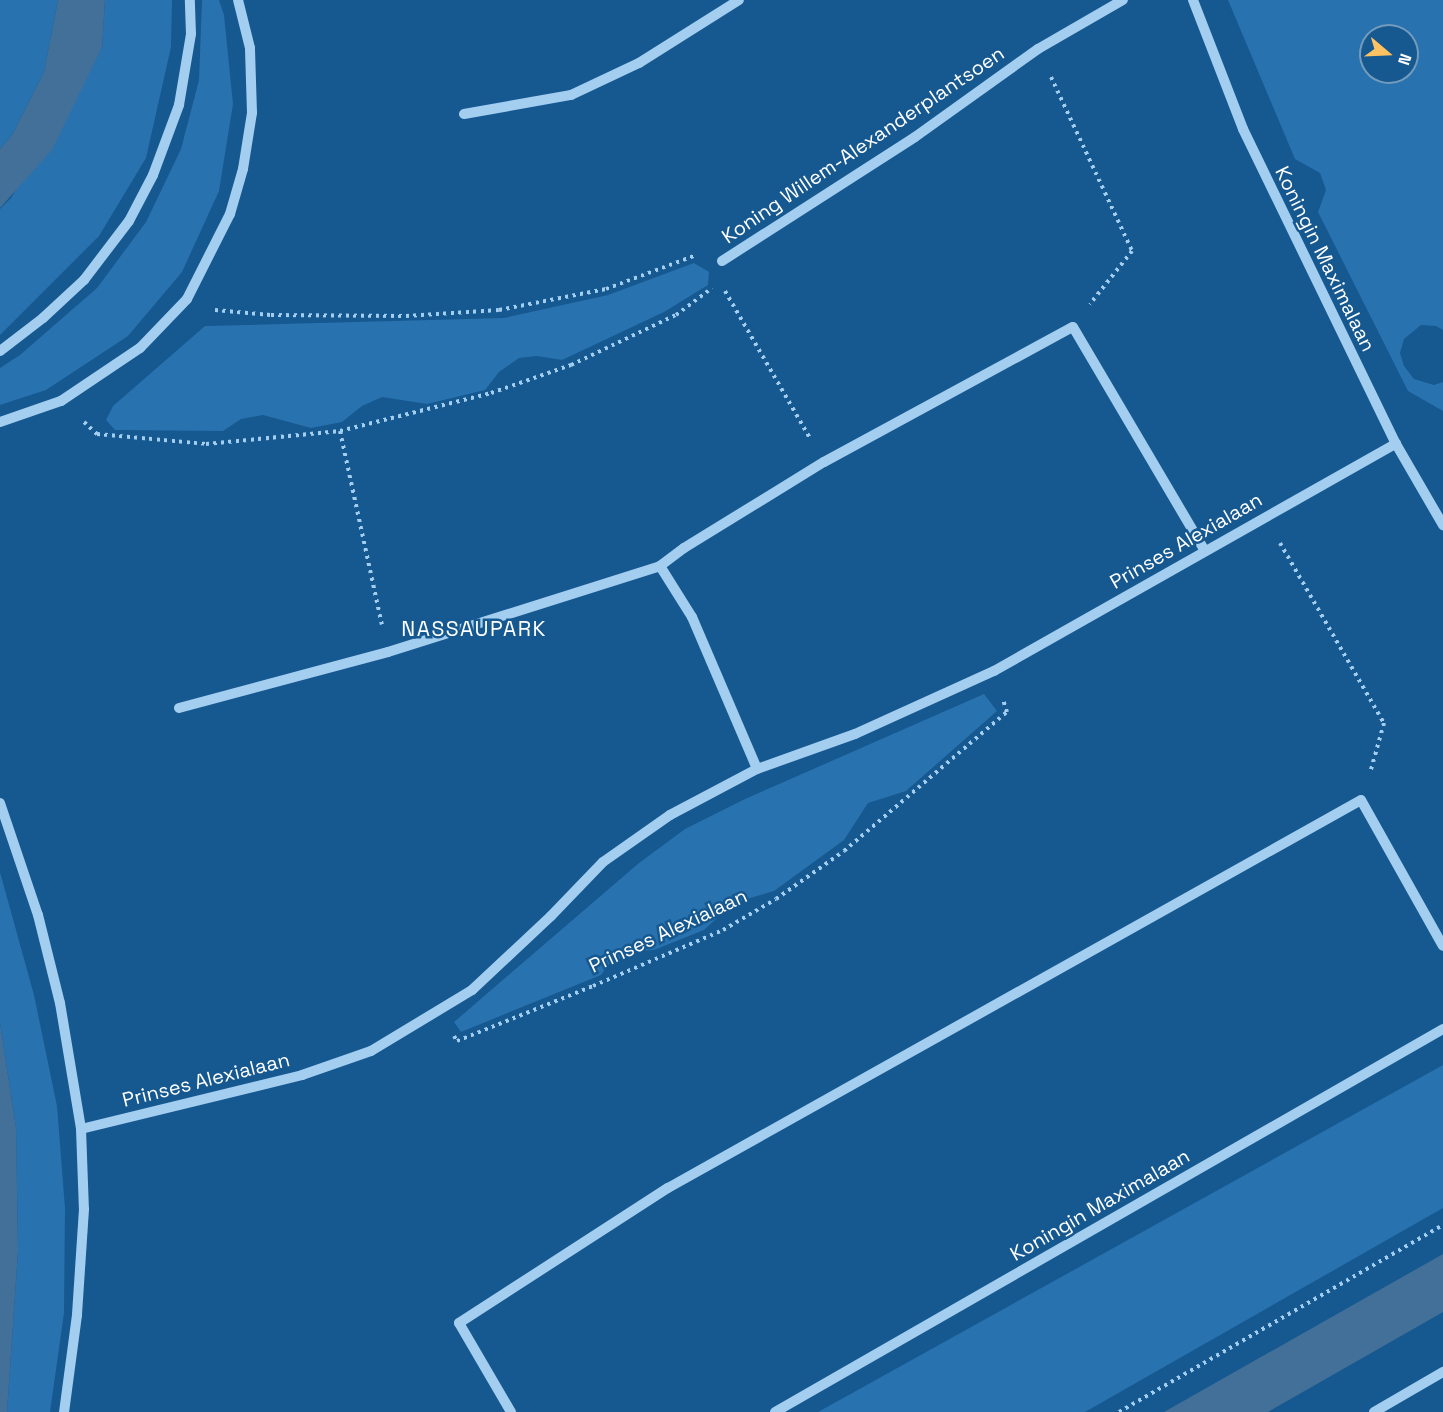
<!DOCTYPE html>
<html>
<head>
<meta charset="utf-8">
<style>
  body { margin:0 }
  #map { position:relative; width:1443px; height:1412px; overflow:hidden; background:#165890; font-family:"Space Grotesk",sans-serif }
  div>[style] { position:absolute }
  .green>* { inset:0; background:#2872af }
  .water>* { inset:0; background:#427099 }
  .path>* { height:4px; margin-top:-2px; transform-origin:0; background:repeating-linear-gradient(90deg,#a3cef0 0 3px,transparent 0 7.5px) }
  .minor>* { height:10px; margin:-5px; padding:0 5px; transform-origin:5px; border-radius:5px; background:#a3cef0 }
  span { translate:-50% -50%; white-space:nowrap; text-align:center; line-height:1.15; -webkit-text-stroke:5px #165890; paint-order:stroke }
  .street-label { font-size:20px; color:#fff }
  .neighbourhood-label { font-size:21px; color:#fff; letter-spacing:1.5px }
  .north { position:absolute; left:1359px; top:24px; width:60px; height:60px; box-sizing:border-box; background:#165890; border:2px solid #739bbc; border-radius:50%; rotate:109deg; font-size:16px; font-weight:700; line-height:24px; text-align:center; color:#fff }
  .north::after { content:''; display:block; margin:auto; width:21px; height:27px; background:#ffc262; clip-path:polygon(50% 0,100% 100%,50% 72%,0 100%) }
</style>
</head>
<body>
<div id="map">
  <div class="green">
    <div style="clip-path:polygon(0 0,58px 0,44px 72px,12px 135px,0 149px)"></div>
    <div style="clip-path:polygon(105px 0,172px 0,171px 47px,146px 158px,99px 236px,0 335px,0 209px,11px 198px,102px 47px)"></div>
    <div style="clip-path:polygon(202px 0,219px 0,224px 15px,233px 104px,219px 191px,182px 272px,128px 336px,46px 390px,0 405px,0 368px,20px 355px,97px 288px,146px 222px,181px 149px,199px 80px)"></div>
    <div style="clip-path:polygon(evenodd,1228px 0,1443px 0,1443px 330px,1436px 326px,1421px 325px,1404px 339px,1400px 353px,1404px 366px,1414px 379px,1434px 385px,1443px 382px,1443px 411px,1408px 391px,1318px 212px,1326px 190px,1320px 173px,1295px 159px,1228px 0,1371px 36px,1407px 36px,1407px 72px,1371px 72px,1371px 36px)"></div>
    <div style="clip-path:polygon(694px 263px,709px 272px,708px 285px,664px 312px,562px 360px,537px 356px,519px 358px,499px 372px,485px 390px,427px 404px,382px 397px,362px 406px,342px 422px,311px 428px,263px 415px,241px 419px,223px 431px,115px 430px,106px 420px,113px 406px,205px 326px,504px 318px,608px 295px)"></div>
    <div style="clip-path:polygon(984px 694px,997px 711px,906px 791px,868px 803px,844px 840px,774px 891px,733px 903px,704px 930px,654px 950px,637px 951px,610px 963px,601px 975px,461px 1032px,454px 1022px,639px 863px,685px 829px,745px 799px)"></div>
    <div style="clip-path:polygon(0 872px,34px 995px,57px 1106px,65px 1208px,64px 1313px,50px 1412px,7px 1412px,18px 1251px,16px 1128px,0 1023px)"></div>
    <div style="clip-path:polygon(1443px 1065px,1443px 1208px,1085px 1412px,818px 1412px)"></div>
  </div>
  <div class="water">
    <div style="clip-path:polygon(58px 0,105px 0,102px 47px,52px 150px,0 208px,0 149px,12px 135px,44px 72px)"></div>
    <div style="clip-path:polygon(0 1023px,16px 1128px,18px 1251px,7px 1412px,0 1412px)"></div>
    <div style="clip-path:polygon(1443px 1254px,1443px 1312px,1268px 1412px,1164px 1412px)"></div>
  </div>
  <div class="path">
    <div style="left:1051px;top:77px;width:192px;rotate:65deg"></div>
    <div style="left:1132px;top:251px;width:68px;rotate:128.4deg"></div>
    <div style="left:725px;top:291px;width:170px;rotate:60deg"></div>
    <div style="left:215px;top:310px;width:56px;rotate:5.1deg"></div>
    <div style="left:271px;top:315px;width:135px;rotate:0.4deg"></div>
    <div style="left:406px;top:316px;width:93px;rotate:-3.7deg"></div>
    <div style="left:499px;top:310px;width:109px;rotate:-11.1deg"></div>
    <div style="left:606px;top:289px;width:94px;rotate:-20.6deg"></div>
    <div style="left:84px;top:422px;width:18px;rotate:43deg"></div>
    <div style="left:97px;top:434px;width:109px;rotate:5.2deg"></div>
    <div style="left:206px;top:444px;width:135px;rotate:-5.5deg"></div>
    <div style="left:340px;top:431px;width:156px;rotate:-14.1deg"></div>
    <div style="left:491px;top:393px;width:85px;rotate:-19.3deg"></div>
    <div style="left:571px;top:365px;width:116px;rotate:-25.5deg"></div>
    <div style="left:676px;top:315px;width:45px;rotate:-36.9deg"></div>
    <div style="left:340px;top:431px;width:198px;rotate:77.8deg"></div>
    <div style="left:1280px;top:543px;width:208px;rotate:60deg"></div>
    <div style="left:1384px;top:723px;width:52px;rotate:105.6deg"></div>
    <div style="left:454px;top:1036px;width:6px;rotate:59deg"></div>
    <div style="left:457px;top:1041px;width:147px;rotate:-22deg"></div>
    <div style="left:593px;top:986px;width:142px;rotate:-23.3deg"></div>
    <div style="left:723px;top:930px;width:61px;rotate:-30.3deg"></div>
    <div style="left:776px;top:899px;width:83px;rotate:-35.2deg"></div>
    <div style="left:844px;top:851px;width:214px;rotate:-40.5deg"></div>
    <div style="left:1007px;top:712px;width:13px;rotate:-108deg"></div>
    <div style="left:1119px;top:1412px;width:374px;rotate:-30deg"></div>
  </div>
  <div class="minor">
    <div style="left:1193px;top:0;width:138px;rotate:68.8deg"></div>
    <div style="left:1243px;top:129px;width:350px;rotate:64.1deg"></div>
    <div style="left:1396px;top:444px;width:94px;rotate:59.9deg"></div>
    <div style="left:464px;top:114px;width:109px;rotate:-10.1deg"></div>
    <div style="left:571px;top:95px;width:75px;rotate:-25.2deg"></div>
    <div style="left:639px;top:63px;width:118px;rotate:-32.2deg"></div>
    <div style="left:722px;top:261px;width:229px;rotate:-32.7deg"></div>
    <div style="left:915px;top:137px;width:151px;rotate:-35.6deg"></div>
    <div style="left:1038px;top:49px;width:98px;rotate:-30deg"></div>
    <div style="left:0;top:351px;width:54px;rotate:-37.5deg"></div>
    <div style="left:43px;top:318px;width:56px;rotate:-42.8deg"></div>
    <div style="left:84px;top:280px;width:74px;rotate:-52.7deg"></div>
    <div style="left:129px;top:221px;width:52px;rotate:-62.4deg"></div>
    <div style="left:153px;top:175px;width:75px;rotate:-69.6deg"></div>
    <div style="left:179px;top:105px;width:72px;rotate:-80.4deg"></div>
    <div style="left:191px;top:34px;width:34px;rotate:-92deg"></div>
    <div style="left:0;top:422px;width:65px;rotate:-19deg"></div>
    <div style="left:61px;top:401px;width:95px;rotate:-33.9deg"></div>
    <div style="left:140px;top:348px;width:68px;rotate:-46.2deg"></div>
    <div style="left:187px;top:299px;width:95px;rotate:-63.2deg"></div>
    <div style="left:230px;top:214px;width:47px;rotate:-73.9deg"></div>
    <div style="left:243px;top:169px;width:57px;rotate:-80.9deg"></div>
    <div style="left:252px;top:113px;width:65px;rotate:-91.8deg"></div>
    <div style="left:250px;top:48px;width:49px;rotate:-104deg"></div>
    <div style="left:660px;top:566px;width:60px;rotate:57.9deg"></div>
    <div style="left:692px;top:617px;width:165px;rotate:66.8deg"></div>
    <div style="left:179px;top:708px;width:216px;rotate:-15deg"></div>
    <div style="left:388px;top:652px;width:285px;rotate:-17.5deg"></div>
    <div style="left:660px;top:566px;width:30px;rotate:-37deg"></div>
    <div style="left:684px;top:548px;width:164px;rotate:-31.6deg"></div>
    <div style="left:824px;top:462px;width:283px;rotate:-28.5deg"></div>
    <div style="left:1073px;top:327px;width:260px;rotate:59.5deg"></div>
    <div style="left:0;top:803px;width:118px;rotate:71.3deg"></div>
    <div style="left:38px;top:915px;width:91px;rotate:76deg"></div>
    <div style="left:60px;top:1003px;width:128px;rotate:80.5deg"></div>
    <div style="left:81px;top:1129px;width:80px;rotate:87.9deg"></div>
    <div style="left:84px;top:1209px;width:106px;rotate:93.8deg"></div>
    <div style="left:77px;top:1315px;width:98px;rotate:97.6deg"></div>
    <div style="left:81px;top:1129px;width:228px;rotate:-13.7deg"></div>
    <div style="left:302px;top:1075px;width:73px;rotate:-19.2deg"></div>
    <div style="left:371px;top:1051px;width:118px;rotate:-31.1deg"></div>
    <div style="left:472px;top:990px;width:108px;rotate:-43.1deg"></div>
    <div style="left:551px;top:916px;width:75px;rotate:-46.1deg"></div>
    <div style="left:603px;top:862px;width:82px;rotate:-35deg"></div>
    <div style="left:670px;top:815px;width:98px;rotate:-27.9deg"></div>
    <div style="left:757px;top:769px;width:104px;rotate:-19.7deg"></div>
    <div style="left:855px;top:734px;width:153px;rotate:-24.4deg"></div>
    <div style="left:994px;top:671px;width:462px;rotate:-29.5deg"></div>
    <div style="left:511px;top:1412px;width:103px;rotate:-120.3deg"></div>
    <div style="left:459px;top:1323px;width:249px;rotate:-32.9deg"></div>
    <div style="left:668px;top:1188px;width:794px;rotate:-29.24deg"></div>
    <div style="left:1361px;top:800px;width:167px;rotate:60.7deg"></div>
    <div style="left:775px;top:1412px;width:770px;rotate:-29.83deg"></div>
    <div style="left:1374px;top:1412px;width:80px;rotate:-30.1deg"></div>
  </div>
  <div class="street-label">
    <span style="left:863px;top:145px;rotate:-34deg">Koning Willem-Alexanderplantsoen</span>
    <span style="left:1325px;top:259px;rotate:64deg">Koningin Maximalaan</span>
    <span style="left:1186px;top:541px;rotate:-30deg">Prinses Alexialaan</span>
    <span style="left:668px;top:931px;rotate:-25deg">Prinses Alexialaan</span>
    <span style="left:206px;top:1080px;rotate:-14deg">Prinses Alexialaan</span>
    <span style="left:1100px;top:1205px;rotate:-30deg">Koningin Maximalaan</span>
  </div>
  <div class="neighbourhood-label">
    <span style="left:474px;top:629px">NASSAUPARK</span>
  </div>
  <div class="north">N</div>
</div>
</body>
</html>
